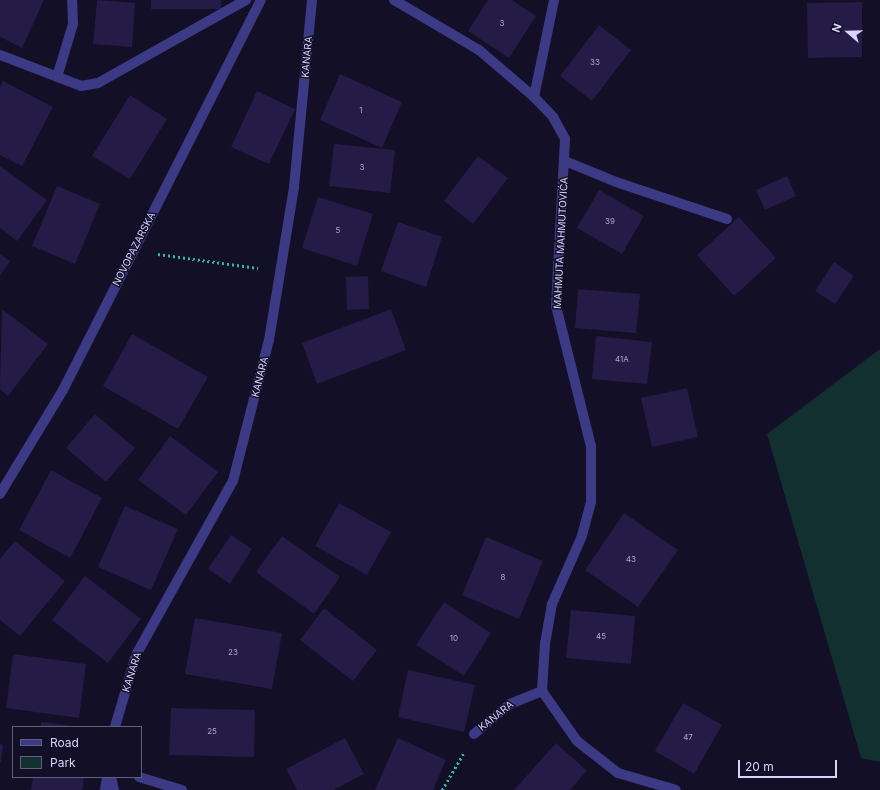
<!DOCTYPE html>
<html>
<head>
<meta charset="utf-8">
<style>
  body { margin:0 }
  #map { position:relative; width:880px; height:790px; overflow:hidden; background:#130f26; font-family:Inter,sans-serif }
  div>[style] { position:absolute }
  .green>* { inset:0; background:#12302f }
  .building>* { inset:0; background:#241b47 }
  .path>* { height:2.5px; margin-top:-1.25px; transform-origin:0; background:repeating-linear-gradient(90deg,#2fb8b0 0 2px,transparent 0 5px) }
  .minor>* { height:10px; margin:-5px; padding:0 5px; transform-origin:5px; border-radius:5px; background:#3d3a85 }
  span { translate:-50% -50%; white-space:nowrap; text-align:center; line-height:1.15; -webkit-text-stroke:3px #130f26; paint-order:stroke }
  .number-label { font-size:8px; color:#aca6d1 }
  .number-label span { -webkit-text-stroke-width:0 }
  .street-label { font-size:10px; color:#d9d4ff }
  .legend { position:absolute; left:12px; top:726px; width:130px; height:52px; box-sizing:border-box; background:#130f26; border:1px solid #625e7d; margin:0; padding:5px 7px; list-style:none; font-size:12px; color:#d9d4ff }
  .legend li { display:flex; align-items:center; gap:8px; height:20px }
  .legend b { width:20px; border:1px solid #625e7d }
  .north { position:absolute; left:828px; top:12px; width:40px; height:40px; -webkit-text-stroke:3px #130f26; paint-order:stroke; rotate:290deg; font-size:11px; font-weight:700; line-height:16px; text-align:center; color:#d9d4ff }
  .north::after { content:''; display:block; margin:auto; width:14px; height:18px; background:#d9d4ff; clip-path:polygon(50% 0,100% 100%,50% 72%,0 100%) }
  .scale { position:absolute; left:738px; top:760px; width:99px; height:18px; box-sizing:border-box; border:2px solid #d9d4ff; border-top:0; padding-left:5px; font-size:12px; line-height:14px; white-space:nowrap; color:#d9d4ff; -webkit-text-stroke:3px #130f26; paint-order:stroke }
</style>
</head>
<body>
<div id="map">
  <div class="green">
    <div style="clip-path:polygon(880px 349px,880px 762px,861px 758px,767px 434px)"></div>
  </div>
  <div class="building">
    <div style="clip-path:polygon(0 0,44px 0,22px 48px,0 37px)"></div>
    <div style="clip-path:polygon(97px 0,135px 3px,132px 47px,93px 44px)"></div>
    <div style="clip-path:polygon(151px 0,221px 0,221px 9px,151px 9px)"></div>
    <div style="clip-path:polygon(488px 0,512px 0,536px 16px,509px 58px,468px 31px)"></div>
    <div style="clip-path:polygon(862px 2px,862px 57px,808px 58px,807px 3px)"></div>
    <div style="clip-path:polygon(599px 25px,631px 50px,592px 101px,560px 76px)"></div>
    <div style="clip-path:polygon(340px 74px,402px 102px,382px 148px,320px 120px)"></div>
    <div style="clip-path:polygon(3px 81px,53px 107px,22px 166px,0 155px,0 87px)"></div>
    <div style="clip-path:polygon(257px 91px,295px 109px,269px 164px,231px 147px)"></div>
    <div style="clip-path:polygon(130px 95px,167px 119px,130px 179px,92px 156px)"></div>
    <div style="clip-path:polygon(334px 144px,395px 150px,390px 193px,329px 186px)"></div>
    <div style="clip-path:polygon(478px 156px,508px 178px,473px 224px,444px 201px)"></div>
    <div style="clip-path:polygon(0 166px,47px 200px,17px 241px,0 228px)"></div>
    <div style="clip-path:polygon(787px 176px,796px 196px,765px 210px,756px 190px)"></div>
    <div style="clip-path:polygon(57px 186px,100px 204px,75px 264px,32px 246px)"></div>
    <div style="clip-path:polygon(599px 190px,644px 216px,622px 254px,577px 228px)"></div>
    <div style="clip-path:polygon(318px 197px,373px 214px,357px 266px,302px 248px)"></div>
    <div style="clip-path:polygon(739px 217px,776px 258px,734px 296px,697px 255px)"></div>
    <div style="clip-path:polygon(398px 222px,442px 237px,426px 287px,381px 271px)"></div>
    <div style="clip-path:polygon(0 254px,10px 261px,0 276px)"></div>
    <div style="clip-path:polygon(834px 262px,854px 276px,835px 304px,815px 291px)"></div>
    <div style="clip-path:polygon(368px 276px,369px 309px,347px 310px,346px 277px)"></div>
    <div style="clip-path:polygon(578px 289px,640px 294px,636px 333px,575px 328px)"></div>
    <div style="clip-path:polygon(2px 309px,48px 344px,8px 396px,0 389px)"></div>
    <div style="clip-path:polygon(391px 309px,406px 350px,317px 384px,302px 343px)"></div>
    <div style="clip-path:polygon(132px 334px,208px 377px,178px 429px,103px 386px)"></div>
    <div style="clip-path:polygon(596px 336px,652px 342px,647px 384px,592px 379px)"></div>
    <div style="clip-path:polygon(687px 388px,698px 437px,652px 447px,641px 398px)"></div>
    <div style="clip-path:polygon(95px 414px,135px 448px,106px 482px,66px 448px)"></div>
    <div style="clip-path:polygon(170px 436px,218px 472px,186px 515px,138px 480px)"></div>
    <div style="clip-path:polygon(51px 470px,102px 498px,70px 558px,19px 530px)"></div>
    <div style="clip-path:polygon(339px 503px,391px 532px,367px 575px,315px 546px)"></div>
    <div style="clip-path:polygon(125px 506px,178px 529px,151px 590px,98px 567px)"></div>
    <div style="clip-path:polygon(624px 513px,678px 550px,638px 607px,585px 570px)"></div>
    <div style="clip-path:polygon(231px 535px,252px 549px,230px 584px,208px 569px)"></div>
    <div style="clip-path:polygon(282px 536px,340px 577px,314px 614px,256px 572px)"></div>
    <div style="clip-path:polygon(486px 537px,543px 561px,519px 619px,462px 595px)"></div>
    <div style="clip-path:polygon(15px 541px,65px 581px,20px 636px,0 620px,0 559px)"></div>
    <div style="clip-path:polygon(85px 576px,141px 619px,108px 663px,52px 620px)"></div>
    <div style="clip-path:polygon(444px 602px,491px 633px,464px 676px,416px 645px)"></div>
    <div style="clip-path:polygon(324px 608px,377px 650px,353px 681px,300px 640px)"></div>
    <div style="clip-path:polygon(571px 610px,635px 616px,631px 664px,566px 658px)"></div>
    <div style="clip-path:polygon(195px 618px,282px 633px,272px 689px,185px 674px)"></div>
    <div style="clip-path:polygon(13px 654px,86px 664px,79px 718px,6px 708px)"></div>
    <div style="clip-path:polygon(408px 670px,475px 685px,464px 732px,398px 717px)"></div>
    <div style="clip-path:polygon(683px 703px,722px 725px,694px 774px,655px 751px)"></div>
    <div style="clip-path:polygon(171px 708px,255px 710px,254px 757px,169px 755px)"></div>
    <div style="clip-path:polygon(41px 722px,74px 726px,74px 727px,40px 727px)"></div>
    <div style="clip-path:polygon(345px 738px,364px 774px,333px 790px,297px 790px,286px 769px)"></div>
    <div style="clip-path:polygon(398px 738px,446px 760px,433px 790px,375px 790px)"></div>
    <div style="clip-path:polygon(556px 743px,587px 771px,570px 790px,514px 790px)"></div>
    <div style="clip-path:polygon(0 744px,3px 745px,1px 762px,0 762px)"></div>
    <div style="clip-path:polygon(33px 777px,84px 777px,82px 790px,31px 790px)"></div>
  </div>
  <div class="path">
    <div style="left:158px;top:254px;width:101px;rotate:8deg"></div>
    <div style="left:442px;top:790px;width:42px;rotate:-59.7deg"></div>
  </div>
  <div class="minor">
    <div style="left:394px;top:0;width:99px;rotate:30.5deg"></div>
    <div style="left:479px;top:50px;width:72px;rotate:40.5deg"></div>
    <div style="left:534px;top:97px;width:28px;rotate:46deg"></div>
    <div style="left:553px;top:117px;width:25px;rotate:61deg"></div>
    <div style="left:565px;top:139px;width:167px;rotate:93.1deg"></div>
    <div style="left:556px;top:306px;width:144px;rotate:76deg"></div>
    <div style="left:591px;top:446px;width:56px;rotate:90deg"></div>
    <div style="left:591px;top:502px;width:35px;rotate:105deg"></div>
    <div style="left:582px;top:536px;width:74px;rotate:113.8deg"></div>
    <div style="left:552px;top:604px;width:40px;rotate:100deg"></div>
    <div style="left:545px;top:643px;width:48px;rotate:93.6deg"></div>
    <div style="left:542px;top:691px;width:61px;rotate:55deg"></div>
    <div style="left:577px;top:741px;width:52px;rotate:38deg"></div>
    <div style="left:618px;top:773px;width:60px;rotate:16.3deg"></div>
    <div style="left:0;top:55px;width:87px;rotate:20.9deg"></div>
    <div style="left:81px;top:86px;width:17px;rotate:-10deg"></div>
    <div style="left:98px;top:83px;width:170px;rotate:-29.3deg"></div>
    <div style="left:57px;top:77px;width:55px;rotate:-73.2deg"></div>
    <div style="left:73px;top:24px;width:24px;rotate:-92deg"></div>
    <div style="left:534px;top:97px;width:99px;rotate:-78.3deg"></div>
    <div style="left:565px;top:161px;width:55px;rotate:22.4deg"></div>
    <div style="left:616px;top:182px;width:117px;rotate:18.4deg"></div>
    <div style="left:0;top:494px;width:122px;rotate:-58.8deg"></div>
    <div style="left:63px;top:390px;width:437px;rotate:-63.1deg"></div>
    <div style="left:115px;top:727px;width:75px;rotate:-73.7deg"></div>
    <div style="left:136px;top:655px;width:199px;rotate:-60.9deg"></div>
    <div style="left:233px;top:481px;width:146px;rotate:-75.7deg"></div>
    <div style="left:269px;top:340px;width:155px;rotate:-80.7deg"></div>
    <div style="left:294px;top:187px;width:188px;rotate:-84.5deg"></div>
    <div style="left:474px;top:734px;width:47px;rotate:-39.8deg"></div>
    <div style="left:510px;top:704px;width:35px;rotate:-22deg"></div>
    <div style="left:111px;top:777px;width:13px;rotate:77deg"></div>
    <div style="left:139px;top:777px;width:45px;rotate:16.8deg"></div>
    <div style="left:105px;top:790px;width:13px;rotate:-81deg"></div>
  </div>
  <div class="number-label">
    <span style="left:502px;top:24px">3</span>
    <span style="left:595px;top:63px">33</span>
    <span style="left:361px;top:111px">1</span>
    <span style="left:362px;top:168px">3</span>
    <span style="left:610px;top:222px">39</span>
    <span style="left:338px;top:231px">5</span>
    <span style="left:622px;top:360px">41A</span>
    <span style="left:631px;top:560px">43</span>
    <span style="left:503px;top:578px">8</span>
    <span style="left:601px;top:637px">45</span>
    <span style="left:454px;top:639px">10</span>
    <span style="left:233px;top:653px">23</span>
    <span style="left:212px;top:732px">25</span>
    <span style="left:688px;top:738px">47</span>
  </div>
  <div class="street-label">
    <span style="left:307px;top:57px;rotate:-85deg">KANARA</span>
    <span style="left:561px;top:243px;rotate:-87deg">MAHMUTA MAHMUTOVIĆA</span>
    <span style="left:134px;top:249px;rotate:-63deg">NOVOPAZARSKA</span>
    <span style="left:260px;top:377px;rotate:-76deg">KANARA</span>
    <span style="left:132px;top:672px;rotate:-72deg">KANARA</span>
    <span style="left:496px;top:716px;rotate:-38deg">KANARA</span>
  </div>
  <ul class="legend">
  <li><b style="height:5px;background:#3d3a85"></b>Road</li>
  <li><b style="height:11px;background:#12302f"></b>Park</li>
  </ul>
  <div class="north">N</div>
  <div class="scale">20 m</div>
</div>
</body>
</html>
